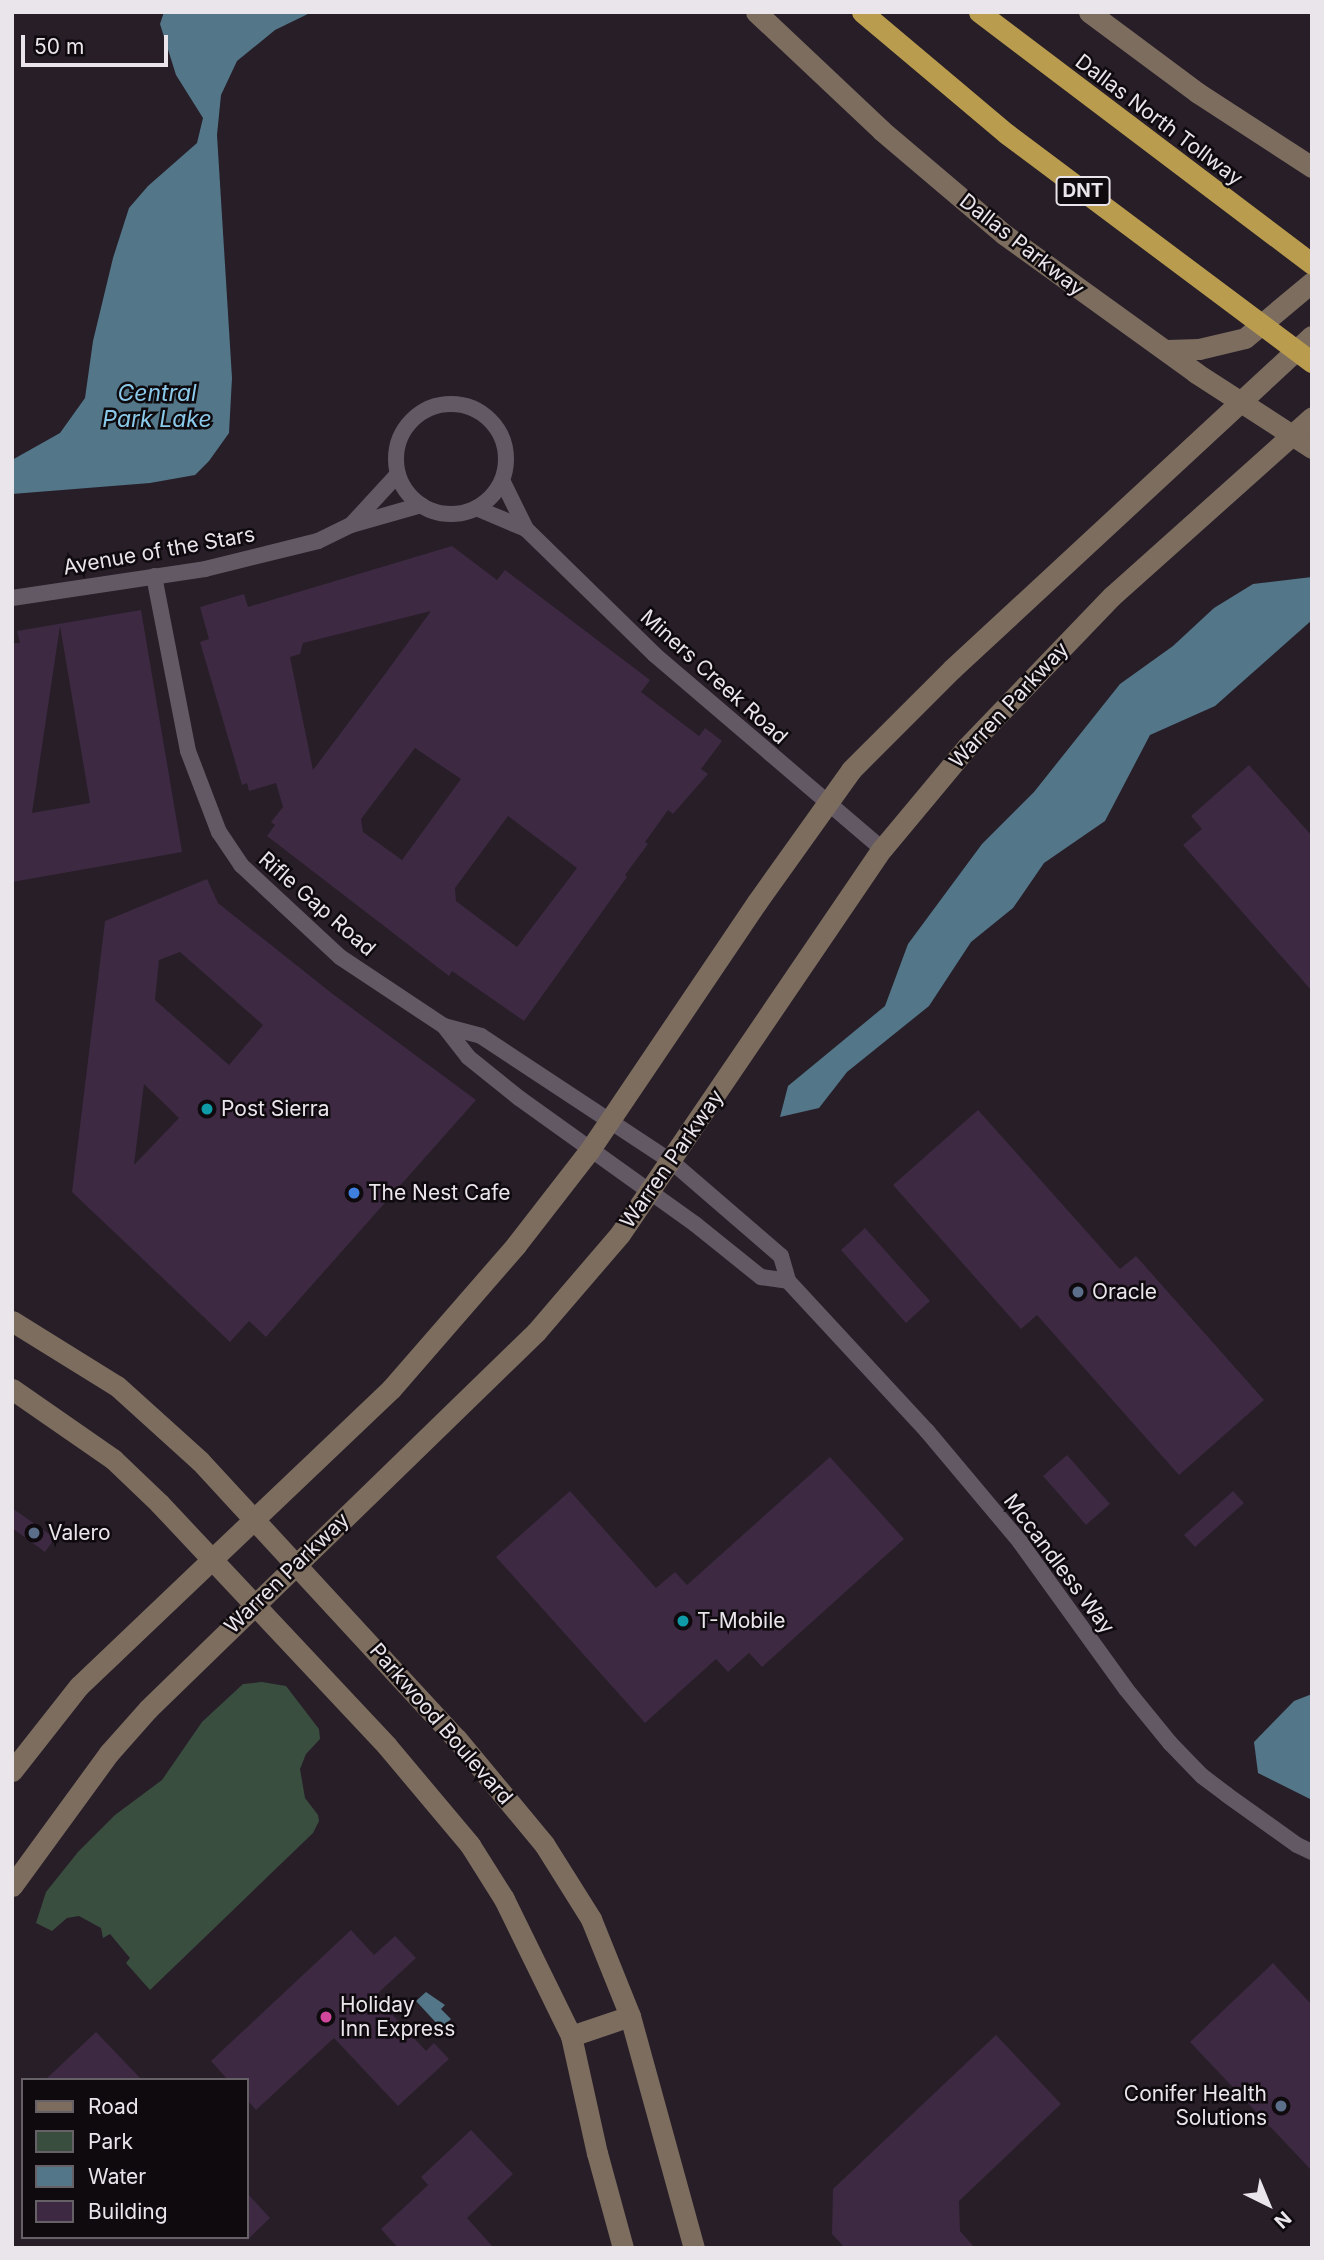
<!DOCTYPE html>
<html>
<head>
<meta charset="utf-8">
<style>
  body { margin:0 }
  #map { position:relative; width:1324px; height:2260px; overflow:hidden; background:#271e28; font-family:Inter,sans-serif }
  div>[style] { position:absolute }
  .green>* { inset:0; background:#3a4e3f }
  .water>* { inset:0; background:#537688 }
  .building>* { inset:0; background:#3d2941 }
  .street>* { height:16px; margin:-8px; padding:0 8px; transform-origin:8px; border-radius:8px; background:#635965 }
  .street>.ring { margin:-8px; padding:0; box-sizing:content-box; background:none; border:16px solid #635965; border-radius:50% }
  .secondary>* { height:21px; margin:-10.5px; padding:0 10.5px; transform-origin:10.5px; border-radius:10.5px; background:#7d6d5e }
  .highway>* { height:21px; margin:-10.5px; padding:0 10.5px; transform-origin:10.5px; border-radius:10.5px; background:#b99c4d }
  .dots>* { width:19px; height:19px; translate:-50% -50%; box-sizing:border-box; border:4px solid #0e0a0e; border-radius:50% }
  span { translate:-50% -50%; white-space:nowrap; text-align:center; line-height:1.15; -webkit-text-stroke:5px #0e0a0e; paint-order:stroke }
  .shield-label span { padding:2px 5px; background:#0e0a0e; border:2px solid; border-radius:5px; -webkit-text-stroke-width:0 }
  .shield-label { font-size:19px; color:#eae4eb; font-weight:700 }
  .street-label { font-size:21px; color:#eae4eb }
  .poi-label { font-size:21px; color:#eae4eb }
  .left { translate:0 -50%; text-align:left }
  .right { translate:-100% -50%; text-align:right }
  .water-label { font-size:23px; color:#8ac9e9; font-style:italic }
  .frame { position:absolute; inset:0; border:14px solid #eae4eb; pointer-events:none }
  .legend { position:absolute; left:21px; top:2078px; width:228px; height:161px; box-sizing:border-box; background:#0e0a0e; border:2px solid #666166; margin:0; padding:9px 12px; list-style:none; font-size:21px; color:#eae4eb }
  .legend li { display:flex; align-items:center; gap:14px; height:35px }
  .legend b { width:35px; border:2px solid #666166 }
  .north { position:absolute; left:1233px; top:2169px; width:70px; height:70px; -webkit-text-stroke:5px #0e0a0e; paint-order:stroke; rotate:137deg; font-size:19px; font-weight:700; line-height:28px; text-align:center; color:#eae4eb }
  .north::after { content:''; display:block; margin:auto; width:24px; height:32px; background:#eae4eb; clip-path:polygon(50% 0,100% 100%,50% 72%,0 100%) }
  .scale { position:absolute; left:21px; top:35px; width:147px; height:32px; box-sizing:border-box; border:4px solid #eae4eb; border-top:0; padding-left:9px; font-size:21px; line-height:24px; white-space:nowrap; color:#eae4eb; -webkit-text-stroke:5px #0e0a0e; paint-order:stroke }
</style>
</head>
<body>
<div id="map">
  <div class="green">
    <div style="clip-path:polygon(262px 1682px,286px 1686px,319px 1729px,320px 1739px,306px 1754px,300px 1769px,305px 1798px,318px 1815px,319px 1821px,313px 1833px,150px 1990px,126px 1963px,130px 1958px,110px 1934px,103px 1938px,101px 1928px,79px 1916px,67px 1918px,52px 1931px,36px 1923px,46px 1892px,78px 1852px,115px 1815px,162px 1780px,202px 1722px,243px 1684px)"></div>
  </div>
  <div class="water">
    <div style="clip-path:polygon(164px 12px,312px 12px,275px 30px,237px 61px,221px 95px,217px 135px,232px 378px,229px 433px,209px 461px,195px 475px,150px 483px,12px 494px,12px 460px,60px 433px,85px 398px,93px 341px,113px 258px,129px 208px,148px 186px,197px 143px,203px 118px,176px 75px,160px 24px)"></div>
    <div style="clip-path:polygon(1312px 577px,1312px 620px,1215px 706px,1150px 735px,1105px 821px,1044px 863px,1013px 908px,971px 942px,929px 1006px,847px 1072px,819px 1108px,780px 1117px,788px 1086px,885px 1006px,908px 944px,982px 844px,1034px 792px,1120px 684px,1173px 646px,1214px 608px,1253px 584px)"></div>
    <div style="clip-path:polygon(1312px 1694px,1312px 1800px,1258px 1773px,1254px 1742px,1294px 1701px)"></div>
    <div style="clip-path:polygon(426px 1992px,445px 2005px,441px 2009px,451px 2019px,441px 2028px,416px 2001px)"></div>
  </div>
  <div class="building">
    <div style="clip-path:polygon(evenodd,452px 546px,497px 580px,505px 570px,650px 680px,641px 692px,699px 736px,705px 728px,722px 741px,701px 769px,708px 774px,673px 814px,668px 810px,645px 842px,648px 844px,625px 875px,627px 877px,524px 1021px,452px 971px,449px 976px,267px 836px,275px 825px,271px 822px,283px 807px,276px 783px,249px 791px,247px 783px,242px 785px,200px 642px,209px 639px,200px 607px,244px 594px,248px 607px,452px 546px,431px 611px,385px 674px,313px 770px,290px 657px,300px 654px,303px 643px,431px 611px,452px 546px,415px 748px,461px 779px,402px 860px,363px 832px,361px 819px,415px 748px,452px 546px,508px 816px,577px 868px,517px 947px,456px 901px,455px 888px,508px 816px)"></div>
    <div style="clip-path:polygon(evenodd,141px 610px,182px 852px,12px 882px,12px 643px,20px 643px,17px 631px,141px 610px,60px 626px,90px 803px,32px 813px,60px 626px)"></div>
    <div style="clip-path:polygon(1249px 765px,1312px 836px,1312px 991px,1183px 845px,1202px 829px,1191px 816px)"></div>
    <div style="clip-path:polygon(evenodd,207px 879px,218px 903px,334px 995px,476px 1100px,266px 1337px,249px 1321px,230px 1342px,72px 1192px,105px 921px,207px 879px,180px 952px,263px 1025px,229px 1065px,155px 1000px,159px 960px,180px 952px,207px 879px,144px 1084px,179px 1118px,134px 1165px,144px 1084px)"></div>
    <div style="clip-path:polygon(978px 1110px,1120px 1269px,1136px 1256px,1264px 1400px,1179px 1475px,1037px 1315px,1021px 1329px,893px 1185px)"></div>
    <div style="clip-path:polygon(865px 1228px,930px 1301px,906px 1323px,841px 1250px)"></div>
    <div style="clip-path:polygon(1067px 1455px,1110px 1504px,1086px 1525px,1043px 1476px)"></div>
    <div style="clip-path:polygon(830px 1457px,904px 1539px,762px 1667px,749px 1653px,728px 1672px,716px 1659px,645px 1723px,496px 1557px,570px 1491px,656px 1588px,675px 1572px,687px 1585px)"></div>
    <div style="clip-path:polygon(1233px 1491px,1244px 1503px,1195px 1547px,1184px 1535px)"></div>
    <div style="clip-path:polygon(12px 1508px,55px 1538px,45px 1552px,12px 1528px)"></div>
    <div style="clip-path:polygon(351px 1930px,374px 1955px,395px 1936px,416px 1958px,375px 1996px,426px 2051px,434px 2043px,449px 2059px,398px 2106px,334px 2038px,256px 2110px,247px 2100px,247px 2080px,228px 2080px,211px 2061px)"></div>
    <div style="clip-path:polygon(1273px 1963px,1312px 2005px,1312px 2171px,1190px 2042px)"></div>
    <div style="clip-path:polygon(96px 2032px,142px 2080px,45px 2080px)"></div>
    <div style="clip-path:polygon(996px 2035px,1061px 2104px,959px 2201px,960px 2231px,975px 2248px,845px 2248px,832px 2234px,833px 2189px)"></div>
    <div style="clip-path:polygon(471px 2130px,513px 2174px,467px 2218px,494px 2248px,398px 2248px,381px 2229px,428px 2185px,421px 2177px)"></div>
    <div style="clip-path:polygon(247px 2193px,270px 2218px,247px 2240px)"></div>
  </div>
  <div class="street">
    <div class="ring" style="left:396px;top:404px;width:94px;height:94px"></div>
    <div style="left:502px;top:480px;width:55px;rotate:63.9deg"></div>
    <div style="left:526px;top:529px;width:180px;rotate:44.3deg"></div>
    <div style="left:655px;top:655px;width:299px;rotate:40.5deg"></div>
    <div style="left:476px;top:508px;width:54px;rotate:22.8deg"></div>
    <div style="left:351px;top:525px;width:69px;rotate:-47.3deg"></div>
    <div style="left:154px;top:576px;width:178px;rotate:79deg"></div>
    <div style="left:188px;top:751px;width:87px;rotate:69.1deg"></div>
    <div style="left:219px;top:832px;width:40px;rotate:56deg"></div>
    <div style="left:241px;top:865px;width:135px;rotate:42.9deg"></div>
    <div style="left:340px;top:957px;width:125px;rotate:33.6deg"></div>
    <div style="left:444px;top:1026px;width:39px;rotate:52deg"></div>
    <div style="left:468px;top:1057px;width:65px;rotate:38.8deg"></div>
    <div style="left:519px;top:1098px;width:216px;rotate:35.6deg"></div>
    <div style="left:695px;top:1224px;width:85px;rotate:38.8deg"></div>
    <div style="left:761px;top:1277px;width:27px;rotate:8deg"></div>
    <div style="left:12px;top:598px;width:195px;rotate:-8.5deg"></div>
    <div style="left:205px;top:569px;width:116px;rotate:-13.9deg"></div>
    <div style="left:318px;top:541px;width:37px;rotate:-26deg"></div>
    <div style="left:351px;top:525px;width:73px;rotate:-15.9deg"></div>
    <div style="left:444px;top:1026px;width:38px;rotate:15deg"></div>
    <div style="left:481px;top:1036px;width:229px;rotate:33.4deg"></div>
    <div style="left:672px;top:1162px;width:144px;rotate:40.8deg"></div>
    <div style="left:781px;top:1256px;width:26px;rotate:74deg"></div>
    <div style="left:788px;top:1281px;width:205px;rotate:47.2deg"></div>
    <div style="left:927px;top:1431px;width:145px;rotate:50deg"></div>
    <div style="left:1020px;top:1542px;width:181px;rotate:54.2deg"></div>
    <div style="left:1126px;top:1689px;width:70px;rotate:50.8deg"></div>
    <div style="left:1170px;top:1743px;width:46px;rotate:45.9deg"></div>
    <div style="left:1202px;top:1776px;width:31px;rotate:37deg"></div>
    <div style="left:1227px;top:1795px;width:86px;rotate:35.5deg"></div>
    <div style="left:1297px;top:1845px;width:17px;rotate:25deg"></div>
  </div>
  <div class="secondary">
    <div style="left:756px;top:12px;width:172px;rotate:43.3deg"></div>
    <div style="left:881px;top:130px;width:162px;rotate:40.3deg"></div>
    <div style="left:1005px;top:235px;width:236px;rotate:35.8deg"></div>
    <div style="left:1196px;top:373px;width:138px;rotate:32.9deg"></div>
    <div style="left:1089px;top:12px;width:136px;rotate:36.6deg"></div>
    <div style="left:1198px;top:93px;width:136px;rotate:33deg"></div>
    <div style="left:1167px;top:350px;width:32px;rotate:-2deg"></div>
    <div style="left:1199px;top:349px;width:47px;rotate:-13.4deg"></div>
    <div style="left:1245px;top:338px;width:87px;rotate:-39.9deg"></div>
    <div style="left:12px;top:1321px;width:123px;rotate:31.8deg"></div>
    <div style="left:117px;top:1386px;width:112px;rotate:42.1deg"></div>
    <div style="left:200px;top:1461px;width:377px;rotate:47.3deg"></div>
    <div style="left:456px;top:1738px;width:138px;rotate:50.3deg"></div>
    <div style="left:544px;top:1844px;width:89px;rotate:57.9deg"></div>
    <div style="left:591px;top:1919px;width:105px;rotate:68.1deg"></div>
    <div style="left:630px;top:2016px;width:241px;rotate:74.6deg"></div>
    <div style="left:12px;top:1389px;width:123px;rotate:34.7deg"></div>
    <div style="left:113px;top:1459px;width:64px;rotate:43.7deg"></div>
    <div style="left:159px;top:1503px;width:333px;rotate:46.8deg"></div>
    <div style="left:387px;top:1746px;width:129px;rotate:50deg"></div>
    <div style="left:470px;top:1845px;width:64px;rotate:57.8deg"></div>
    <div style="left:504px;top:1899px;width:153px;rotate:63.9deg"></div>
    <div style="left:571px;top:2036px;width:120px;rotate:77.5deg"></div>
    <div style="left:597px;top:2153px;width:98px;rotate:74.7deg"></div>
    <div style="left:12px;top:1771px;width:108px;rotate:-51.8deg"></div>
    <div style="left:79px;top:1686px;width:431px;rotate:-43.6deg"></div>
    <div style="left:391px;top:1389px;width:191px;rotate:-49deg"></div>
    <div style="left:516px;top:1245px;width:119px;rotate:-52.2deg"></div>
    <div style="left:589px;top:1151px;width:300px;rotate:-56deg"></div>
    <div style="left:757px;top:902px;width:162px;rotate:-54.5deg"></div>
    <div style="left:851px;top:770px;width:143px;rotate:-45deg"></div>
    <div style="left:952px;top:669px;width:490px;rotate:-42.8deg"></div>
    <div style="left:12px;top:1886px;width:165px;rotate:-53.9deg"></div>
    <div style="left:109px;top:1753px;width:59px;rotate:-48.4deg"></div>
    <div style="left:148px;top:1709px;width:541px;rotate:-44.18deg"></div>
    <div style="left:536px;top:1332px;width:129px;rotate:-49.4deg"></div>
    <div style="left:620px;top:1234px;width:466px;rotate:-55.8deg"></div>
    <div style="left:882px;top:849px;width:133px;rotate:-50.2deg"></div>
    <div style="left:967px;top:747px;width:209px;rotate:-46.2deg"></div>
    <div style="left:1112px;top:596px;width:268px;rotate:-41.8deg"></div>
    <div style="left:571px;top:2036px;width:62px;rotate:-18.7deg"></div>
  </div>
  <div class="highway">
    <div style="left:862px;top:12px;width:189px;rotate:40.1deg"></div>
    <div style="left:1007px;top:134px;width:381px;rotate:36.8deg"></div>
    <div style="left:979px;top:12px;width:418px;rotate:37.1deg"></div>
  </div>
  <div class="dots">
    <div style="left:207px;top:1109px;background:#0f9aa8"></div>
    <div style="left:354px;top:1193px;background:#3f7fe0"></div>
    <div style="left:1078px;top:1292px;background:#5c6f8a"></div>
    <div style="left:34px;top:1533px;background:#5c6f8a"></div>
    <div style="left:683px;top:1621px;background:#0f9aa8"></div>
    <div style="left:326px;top:2017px;background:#d1479c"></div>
    <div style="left:1281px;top:2106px;background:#5c6f8a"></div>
  </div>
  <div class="shield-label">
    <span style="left:1083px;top:191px">DNT</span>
  </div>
  <div class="street-label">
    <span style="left:1159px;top:120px;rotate:37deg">Dallas North Tollway</span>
    <span style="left:1022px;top:245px;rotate:38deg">Dallas Parkway</span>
    <span style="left:159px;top:551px;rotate:-10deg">Avenue of the Stars</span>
    <span style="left:714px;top:677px;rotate:42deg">Miners Creek Road</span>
    <span style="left:1009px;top:705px;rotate:-47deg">Warren Parkway</span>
    <span style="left:317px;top:904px;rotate:41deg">Rifle Gap Road</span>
    <span style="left:672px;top:1159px;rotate:-55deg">Warren Parkway</span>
    <span style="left:1059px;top:1564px;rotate:53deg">Mccandless Way</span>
    <span style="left:287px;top:1573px;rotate:-44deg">Warren Parkway</span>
    <span style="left:441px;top:1724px;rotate:49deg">Parkwood Boulevard</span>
  </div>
  <div class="poi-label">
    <span class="left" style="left:221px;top:1109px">Post Sierra</span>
    <span class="left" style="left:368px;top:1193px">The Nest Cafe</span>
    <span class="left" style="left:1092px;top:1292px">Oracle</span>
    <span class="left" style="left:48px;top:1533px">Valero</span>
    <span class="left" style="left:697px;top:1621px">T-Mobile</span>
    <span class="left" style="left:340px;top:2017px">Holiday<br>Inn Express</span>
    <span class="right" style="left:1267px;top:2106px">Conifer Health<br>Solutions</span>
  </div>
  <div class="water-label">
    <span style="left:157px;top:406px">Central<br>Park Lake</span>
  </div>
  <div class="frame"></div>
  <ul class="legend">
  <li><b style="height:9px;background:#7d6d5e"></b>Road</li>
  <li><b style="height:19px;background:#3a4e3f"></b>Park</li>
  <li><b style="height:19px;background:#537688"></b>Water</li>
  <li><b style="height:19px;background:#3d2941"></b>Building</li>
  </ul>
  <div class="north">N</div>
  <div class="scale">50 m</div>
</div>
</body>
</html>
